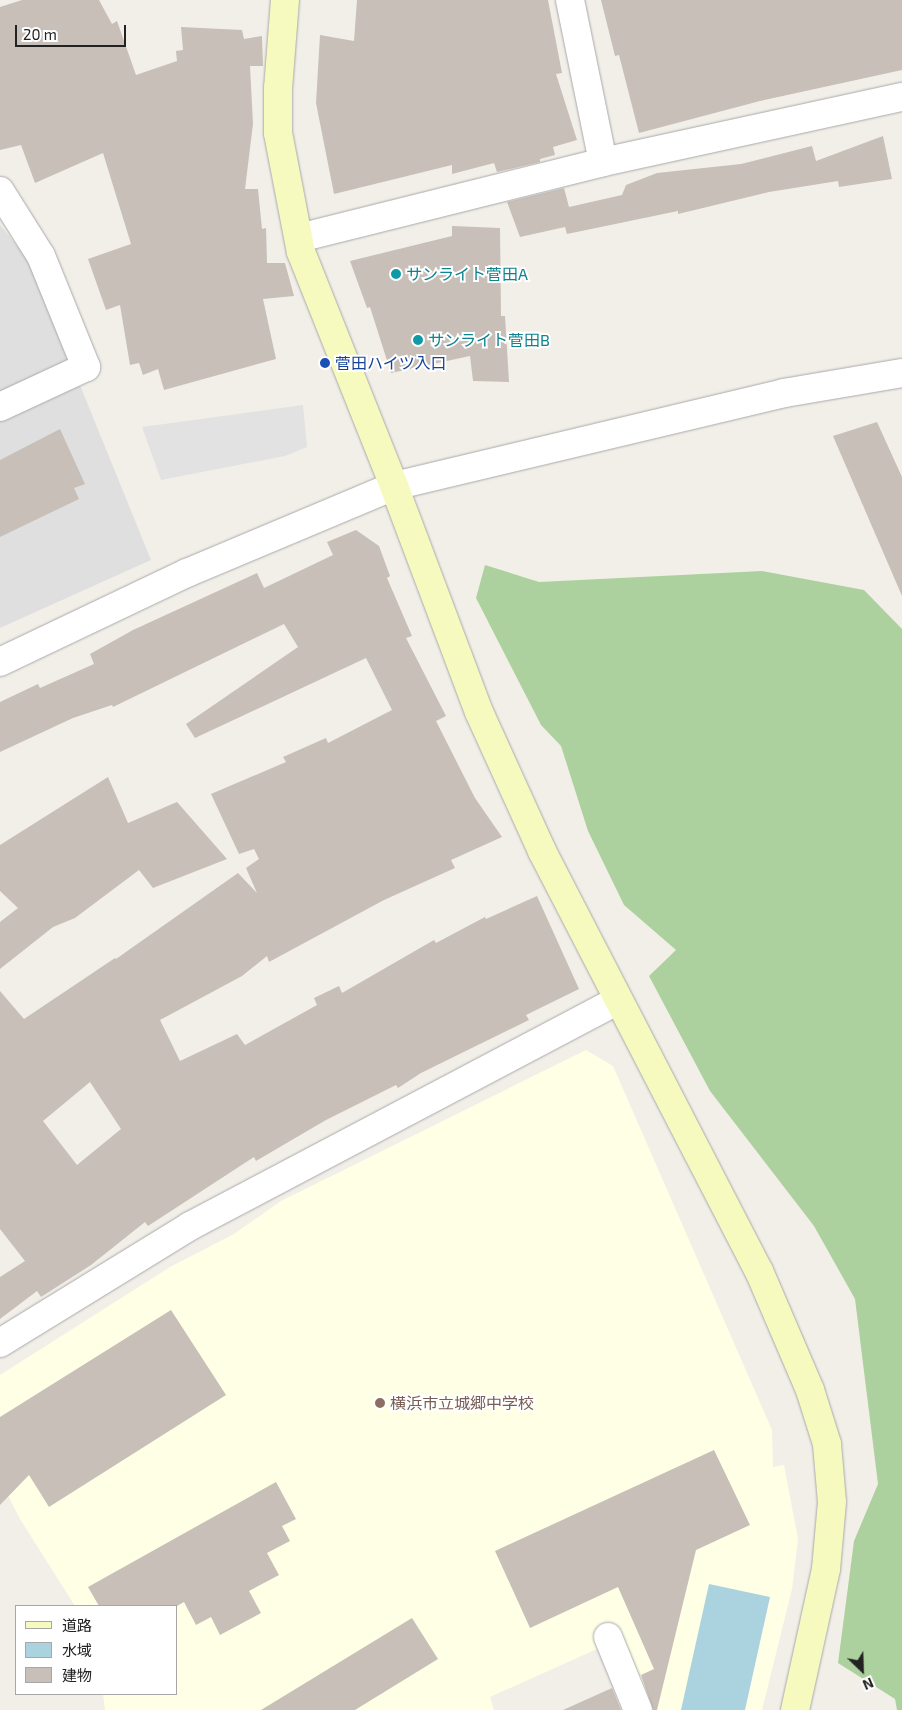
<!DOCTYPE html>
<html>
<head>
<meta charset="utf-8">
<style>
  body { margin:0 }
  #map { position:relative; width:902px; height:1710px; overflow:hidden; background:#f2efe9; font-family:"Exo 2","Noto Sans JP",sans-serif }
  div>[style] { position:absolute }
  .residential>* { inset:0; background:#e0dfdf }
  .education>* { inset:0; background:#ffffe5 }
  .forest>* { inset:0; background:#add19e }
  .parking>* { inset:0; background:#e2e2e2 }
  .water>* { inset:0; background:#aad3df }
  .building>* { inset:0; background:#c7bfb8 }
  .roads { filter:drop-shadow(0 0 1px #a9a9a9) drop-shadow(0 0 1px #a9a9a9) }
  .street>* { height:28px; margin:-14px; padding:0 14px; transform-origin:14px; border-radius:14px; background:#fff }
  .secondary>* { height:28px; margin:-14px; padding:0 14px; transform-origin:14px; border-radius:14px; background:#f7fabf }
  .dots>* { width:14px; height:14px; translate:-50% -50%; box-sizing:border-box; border:2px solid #fff; border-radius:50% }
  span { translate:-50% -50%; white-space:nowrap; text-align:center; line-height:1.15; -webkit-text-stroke:4px #fff; paint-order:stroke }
  .culture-label { font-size:16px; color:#0d838f }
  .left { translate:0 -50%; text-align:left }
  .transit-label { font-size:16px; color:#164399 }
  .education-label { font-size:16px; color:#785e54 }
  .legend { position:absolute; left:15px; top:1605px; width:162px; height:90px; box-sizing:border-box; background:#fff; border:1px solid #a7a7a7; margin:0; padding:6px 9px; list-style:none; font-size:15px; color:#222 }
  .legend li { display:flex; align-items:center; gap:10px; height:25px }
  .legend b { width:25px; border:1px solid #a7a7a7 }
  .north { position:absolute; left:837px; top:1645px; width:50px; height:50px; -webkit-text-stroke:4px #fff; paint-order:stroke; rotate:156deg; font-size:14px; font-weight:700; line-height:20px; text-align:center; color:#222 }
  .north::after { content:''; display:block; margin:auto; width:18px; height:22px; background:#222; clip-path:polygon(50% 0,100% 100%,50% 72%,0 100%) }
  .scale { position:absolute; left:15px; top:25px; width:111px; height:22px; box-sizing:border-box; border:2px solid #222; border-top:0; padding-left:6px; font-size:15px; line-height:18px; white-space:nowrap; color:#222; -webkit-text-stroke:4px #fff; paint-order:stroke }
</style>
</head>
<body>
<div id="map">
  <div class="residential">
    <div style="clip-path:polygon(0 225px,30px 262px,151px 560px,0 628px)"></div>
  </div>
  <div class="education">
    <div style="clip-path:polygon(586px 1050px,613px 1066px,772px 1430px,773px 1467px,784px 1465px,798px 1539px,792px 1589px,762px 1710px,651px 1710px,617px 1640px,490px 1697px,494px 1710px,105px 1710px,103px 1694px,176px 1694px,176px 1606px,75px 1606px,20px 1519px,0 1480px,0 1375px,170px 1267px,234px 1234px,281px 1201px)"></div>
  </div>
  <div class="forest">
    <div style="clip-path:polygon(485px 565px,539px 582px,762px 571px,864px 590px,902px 629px,902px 1710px,897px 1710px,895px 1699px,838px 1663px,854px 1541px,878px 1484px,855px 1299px,814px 1226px,710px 1091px,649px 976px,676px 950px,624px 905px,588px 831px,561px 746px,541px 725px,476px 598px)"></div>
  </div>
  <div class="parking">
    <div style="clip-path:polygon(303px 405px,307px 447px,285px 456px,161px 480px,142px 427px)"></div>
  </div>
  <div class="water">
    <div style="clip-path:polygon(709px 1584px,770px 1597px,745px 1710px,681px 1710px)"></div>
  </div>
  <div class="building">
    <div style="clip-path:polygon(22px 0,99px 0,112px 24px,117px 21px,136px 75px,177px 61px,176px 51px,183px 50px,181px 27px,242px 30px,244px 39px,262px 36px,263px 66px,250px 66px,253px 124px,245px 189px,258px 189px,262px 229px,266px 228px,267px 263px,285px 263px,294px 296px,263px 299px,276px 359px,164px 390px,158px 369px,143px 375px,139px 363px,130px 365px,120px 305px,106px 310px,88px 259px,131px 244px,103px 153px,35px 183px,21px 145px,0 150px,0 7px)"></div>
    <div style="clip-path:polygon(357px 0,548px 0,562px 73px,556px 74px,577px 140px,553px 147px,555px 155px,540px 159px,540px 162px,497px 172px,494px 163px,452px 174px,452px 165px,334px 194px,316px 103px,320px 35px,354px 41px)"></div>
    <div style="clip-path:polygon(601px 0,902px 0,902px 70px,760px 101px,639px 133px,619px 55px,615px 56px)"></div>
    <div style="clip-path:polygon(883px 136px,892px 179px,839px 187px,838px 181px,769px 192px,678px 214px,678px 211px,567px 234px,565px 227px,520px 237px,507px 202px,564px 188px,569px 207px,622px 195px,626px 185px,657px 173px,741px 164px,812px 146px,816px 161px)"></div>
    <div style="clip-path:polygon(452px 226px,500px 228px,501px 316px,505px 316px,509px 382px,473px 381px,470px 356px,391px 373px,370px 307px,367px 308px,350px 261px,452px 236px)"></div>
    <div style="clip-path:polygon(877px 422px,902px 477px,902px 596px,833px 436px)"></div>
    <div style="clip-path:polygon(60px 429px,85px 484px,74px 488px,79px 499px,0 537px,0 460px)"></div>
    <div style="clip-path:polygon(evenodd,356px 530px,379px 546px,390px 576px,387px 578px,412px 636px,406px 638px,446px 716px,436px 721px,475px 798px,502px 837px,451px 860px,455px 868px,384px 900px,269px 962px,267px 956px,242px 976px,160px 1020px,180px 1061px,237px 1034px,245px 1045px,317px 1005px,314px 998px,339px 986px,342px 993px,434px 940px,436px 943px,485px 917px,486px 919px,537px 896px,579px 989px,526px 1015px,529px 1020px,421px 1073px,398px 1088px,396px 1085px,326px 1120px,256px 1161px,254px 1157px,148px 1226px,145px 1222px,91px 1265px,41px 1297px,37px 1291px,0 1319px,0 1277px,25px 1261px,0 1229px,0 991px,24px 1019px,115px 958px,116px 959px,238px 873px,257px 893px,246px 868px,259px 859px,254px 849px,239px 854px,211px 794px,286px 762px,283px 757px,326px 738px,328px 743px,392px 710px,366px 658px,195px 738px,186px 724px,298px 647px,284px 624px,113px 707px,112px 705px,73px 718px,0 752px,0 702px,38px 684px,40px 688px,94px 664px,90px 654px,133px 630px,257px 573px,264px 588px,333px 555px,327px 542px,356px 530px,90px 1082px,121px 1129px,77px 1165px,43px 1121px,90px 1082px)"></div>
    <div style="clip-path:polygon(108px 777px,128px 823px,177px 802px,227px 859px,153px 888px,139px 870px,75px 918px,53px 927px,0 969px,0 922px,18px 908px,0 891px,0 845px)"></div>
    <div style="clip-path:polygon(171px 1310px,226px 1395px,49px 1507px,29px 1475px,0 1505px,0 1417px)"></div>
    <div style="clip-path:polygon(714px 1450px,750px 1525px,696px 1550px,657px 1710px,653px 1710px,641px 1675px,654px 1669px,618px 1587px,530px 1628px,495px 1551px)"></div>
    <div style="clip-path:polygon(276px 1482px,296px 1519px,282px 1526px,290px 1541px,267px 1553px,279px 1575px,249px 1591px,261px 1613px,220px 1635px,211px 1617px,196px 1625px,184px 1602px,177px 1606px,99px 1606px,88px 1587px)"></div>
    <div style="clip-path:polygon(412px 1618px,438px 1659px,355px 1710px,261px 1710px)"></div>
    <div style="clip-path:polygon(612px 1688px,621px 1710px,563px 1710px)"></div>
  </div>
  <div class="roads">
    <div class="street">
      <div style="left:570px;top:0;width:165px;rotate:78.5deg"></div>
      <div style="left:0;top:191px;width:77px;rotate:57.8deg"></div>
      <div style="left:41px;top:256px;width:120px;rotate:67.9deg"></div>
      <div style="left:86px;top:367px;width:95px;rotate:155.1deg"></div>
      <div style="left:299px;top:238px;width:313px;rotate:-14deg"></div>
      <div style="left:603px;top:162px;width:306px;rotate:-12.3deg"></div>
      <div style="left:0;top:662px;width:207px;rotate:-25.5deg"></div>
      <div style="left:187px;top:573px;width:225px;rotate:-22.8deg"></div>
      <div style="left:394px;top:486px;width:401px;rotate:-13.4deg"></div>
      <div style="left:784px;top:393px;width:120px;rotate:-9.6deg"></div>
      <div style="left:0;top:1343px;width:223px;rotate:-31.6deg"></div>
      <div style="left:190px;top:1226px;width:483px;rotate:-27.8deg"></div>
      <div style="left:608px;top:1637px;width:79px;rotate:67.7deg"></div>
    </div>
    <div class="secondary">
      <div style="left:285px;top:0;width:88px;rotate:94.5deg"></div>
      <div style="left:278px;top:88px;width:45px;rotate:90deg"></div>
      <div style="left:278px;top:133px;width:121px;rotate:79.1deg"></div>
      <div style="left:301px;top:252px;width:252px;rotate:68.3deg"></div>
      <div style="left:394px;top:486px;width:241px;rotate:69.4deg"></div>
      <div style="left:479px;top:712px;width:153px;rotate:65.6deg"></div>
      <div style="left:542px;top:851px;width:473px;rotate:62.7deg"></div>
      <div style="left:759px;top:1271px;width:129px;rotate:66.8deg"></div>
      <div style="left:810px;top:1390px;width:57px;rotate:72.5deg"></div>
      <div style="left:827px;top:1444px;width:58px;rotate:85.1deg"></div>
      <div style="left:832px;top:1502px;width:67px;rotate:95.1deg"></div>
      <div style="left:826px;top:1569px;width:144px;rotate:102.4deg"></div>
    </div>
  </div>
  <div class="dots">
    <div style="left:396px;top:274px;background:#0f9aa8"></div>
    <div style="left:418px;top:340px;background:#0f9aa8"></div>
    <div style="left:325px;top:363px;background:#1a4fb4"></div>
    <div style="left:380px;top:1403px;background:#8d6e63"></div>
  </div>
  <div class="culture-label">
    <span class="left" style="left:406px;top:274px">サンライト菅田A</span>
    <span class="left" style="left:428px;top:340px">サンライト菅田B</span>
  </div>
  <div class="transit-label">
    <span class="left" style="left:335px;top:363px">菅田ハイツ入口</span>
  </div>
  <div class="education-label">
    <span class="left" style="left:390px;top:1403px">横浜市立城郷中学校</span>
  </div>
  <ul class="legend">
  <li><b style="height:6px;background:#f7fabf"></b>道路</li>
  <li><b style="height:14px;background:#aad3df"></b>水域</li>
  <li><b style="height:14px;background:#c7bfb8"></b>建物</li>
  </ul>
  <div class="north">N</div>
  <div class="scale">20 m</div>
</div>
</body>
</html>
